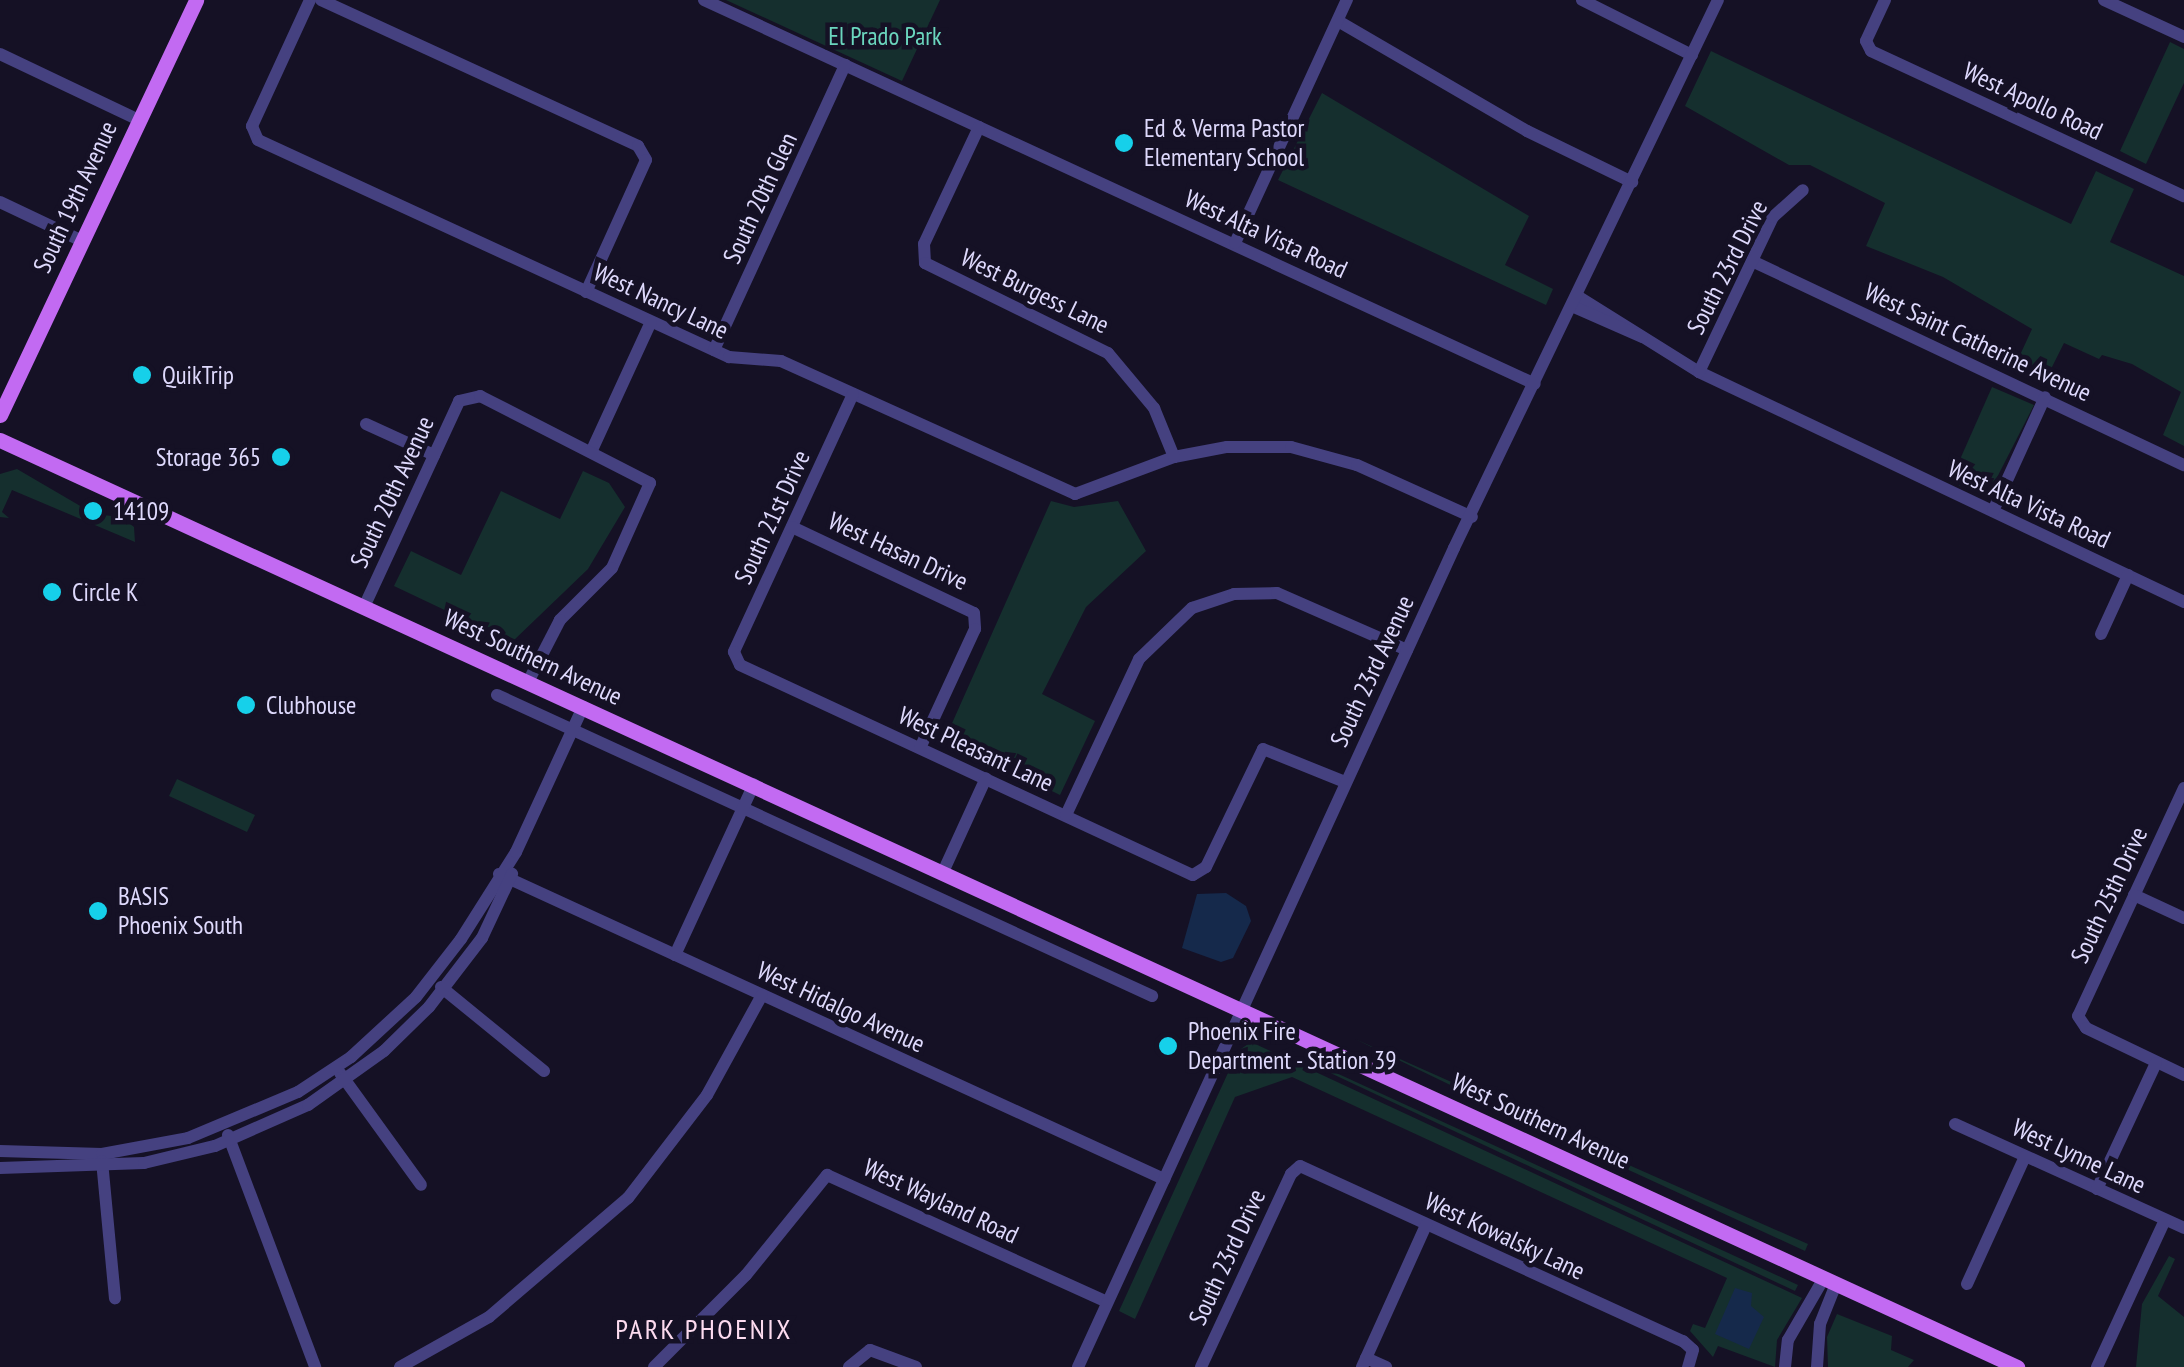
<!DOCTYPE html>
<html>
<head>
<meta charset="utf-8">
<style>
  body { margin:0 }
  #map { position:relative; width:2184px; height:1367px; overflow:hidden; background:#151125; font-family:"PT Sans Narrow",sans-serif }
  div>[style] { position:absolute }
  .green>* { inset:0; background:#152f2e }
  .water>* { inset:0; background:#15294b }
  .minor>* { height:12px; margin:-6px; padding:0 6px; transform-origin:6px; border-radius:6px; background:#454180 }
  .major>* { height:15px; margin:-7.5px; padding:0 7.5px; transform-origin:7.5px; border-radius:7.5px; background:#c26af2 }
  .dots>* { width:28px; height:28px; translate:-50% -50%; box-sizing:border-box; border:5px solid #151125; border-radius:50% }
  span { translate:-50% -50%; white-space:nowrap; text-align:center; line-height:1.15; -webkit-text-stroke:9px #151125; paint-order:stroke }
  .park-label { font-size:25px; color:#6bd6be }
  .street-label { font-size:25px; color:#ded9fc }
  .poi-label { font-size:25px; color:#ded9fc }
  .left { translate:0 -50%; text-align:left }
  .right { translate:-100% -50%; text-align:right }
  .neighbourhood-label { font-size:28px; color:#fcdbef; letter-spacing:2.5px }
</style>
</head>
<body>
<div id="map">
  <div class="green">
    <div style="clip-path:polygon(726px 0,940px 0,902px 81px)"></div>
    <div style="clip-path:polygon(2170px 42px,2184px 49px,2184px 83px,2146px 164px,2120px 151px)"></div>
    <div style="clip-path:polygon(1711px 51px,2071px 224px,2096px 171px,2134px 189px,2110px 242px,2184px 276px,2184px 446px,2163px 435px,2181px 392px,2132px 364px,2102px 355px,2099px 359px,2064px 343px,2045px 381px,2014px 368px,2032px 329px,1943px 277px,1866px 246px,1885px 203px,1810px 165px,1789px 165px,1685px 106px)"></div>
    <div style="clip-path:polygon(1322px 93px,1529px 216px,1505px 265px,1553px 289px,1546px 305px,1278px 180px)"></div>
    <div style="clip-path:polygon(1992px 387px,2034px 405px,1987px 497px,1950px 482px)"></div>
    <div style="clip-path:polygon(17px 469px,94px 514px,121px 517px,134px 527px,135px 542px,12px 490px,2px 512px,9px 518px,0 517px,0 474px)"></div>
    <div style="clip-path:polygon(583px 471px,609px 483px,625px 507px,588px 569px,512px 642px,394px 586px,411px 551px,461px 575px,501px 491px,560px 519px)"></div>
    <div style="clip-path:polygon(1051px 501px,1074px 507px,1118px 501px,1146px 551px,1086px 607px,1042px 694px,1095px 721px,1060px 795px,945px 739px)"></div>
    <div style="clip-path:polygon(177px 779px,255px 815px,247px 832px,169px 796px)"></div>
    <div style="clip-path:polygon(1355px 1039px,1566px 1133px,1604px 1154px,1602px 1158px)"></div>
    <div style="clip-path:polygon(1251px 1042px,1802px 1298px,1777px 1340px,1775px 1367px,1718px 1346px,1713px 1357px,1690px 1331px,1693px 1324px,1705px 1328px,1727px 1278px,1292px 1077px,1235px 1097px,1135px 1319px,1119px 1311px,1238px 1051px)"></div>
    <div style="clip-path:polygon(1307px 1062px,1308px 1060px,1798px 1285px,1795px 1291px)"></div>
    <div style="clip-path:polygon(1622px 1162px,1808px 1244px,1805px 1251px,1620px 1166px)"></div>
    <div style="clip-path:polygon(2169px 1256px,2175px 1259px,2158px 1296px,2184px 1317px,2184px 1367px,2136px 1367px,2142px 1304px)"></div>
    <div style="clip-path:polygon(1837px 1314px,1892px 1336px,1891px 1350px,1914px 1360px,1908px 1367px,1828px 1367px,1827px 1337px)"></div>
  </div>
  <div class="water">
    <div style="clip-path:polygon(1226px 893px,1246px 906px,1251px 921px,1233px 958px,1221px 962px,1182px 948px,1197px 894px)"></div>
    <div style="clip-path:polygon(1735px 1288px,1752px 1293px,1751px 1306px,1764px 1317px,1749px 1349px,1715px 1334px)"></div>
  </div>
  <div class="minor">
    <div style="left:310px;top:0;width:139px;rotate:114.7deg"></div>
    <div style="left:252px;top:126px;width:15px;rotate:67deg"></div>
    <div style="left:258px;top:140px;width:519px;rotate:24.74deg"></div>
    <div style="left:729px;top:357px;width:52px;rotate:4.4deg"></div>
    <div style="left:781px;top:361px;width:323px;rotate:24.3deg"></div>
    <div style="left:1075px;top:494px;width:106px;rotate:-20.5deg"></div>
    <div style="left:1174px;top:457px;width:54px;rotate:-10.7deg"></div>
    <div style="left:1227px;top:447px;width:64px"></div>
    <div style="left:1291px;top:447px;width:68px;rotate:15.3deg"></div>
    <div style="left:1357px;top:465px;width:126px;rotate:24.3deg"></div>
    <div style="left:321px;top:0;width:349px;rotate:24.7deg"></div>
    <div style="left:638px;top:146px;width:16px;rotate:60deg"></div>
    <div style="left:646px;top:160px;width:145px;rotate:114.4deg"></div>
    <div style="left:704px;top:0;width:915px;rotate:24.8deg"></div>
    <div style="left:1582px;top:0;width:123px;rotate:26.6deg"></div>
    <div style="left:1885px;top:0;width:45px;rotate:114.9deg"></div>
    <div style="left:1866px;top:41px;width:11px;rotate:63deg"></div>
    <div style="left:1871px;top:51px;width:345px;rotate:24.9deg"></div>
    <div style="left:2104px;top:0;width:88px;rotate:24.8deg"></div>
    <div style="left:1338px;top:21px;width:219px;rotate:30.2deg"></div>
    <div style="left:1527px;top:131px;width:117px;rotate:25.9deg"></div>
    <div style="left:0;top:54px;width:154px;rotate:25.4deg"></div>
    <div style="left:979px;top:127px;width:129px;rotate:115.2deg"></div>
    <div style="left:924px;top:244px;width:19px;rotate:87deg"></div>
    <div style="left:925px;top:263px;width:204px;rotate:26.2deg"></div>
    <div style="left:1108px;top:353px;width:72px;rotate:50.1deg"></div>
    <div style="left:1154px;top:408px;width:53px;rotate:67.8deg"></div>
    <div style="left:0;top:202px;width:91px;rotate:25.4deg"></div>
    <div style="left:1235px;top:243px;width:268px;rotate:-65.3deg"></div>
    <div style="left:1752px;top:261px;width:478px;rotate:25.3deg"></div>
    <div style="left:1579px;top:297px;width:142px;rotate:32deg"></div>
    <div style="left:1699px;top:372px;width:537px;rotate:25.37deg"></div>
    <div style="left:1574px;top:307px;width:74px;rotate:23.8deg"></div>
    <div style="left:714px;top:350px;width:314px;rotate:-65.3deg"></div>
    <div style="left:1699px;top:372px;width:172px;rotate:-64.5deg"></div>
    <div style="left:1773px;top:217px;width:40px;rotate:-42deg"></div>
    <div style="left:853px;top:394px;width:284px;rotate:114.8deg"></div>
    <div style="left:734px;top:652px;width:14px;rotate:65deg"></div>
    <div style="left:740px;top:665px;width:499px;rotate:24.9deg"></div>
    <div style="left:1193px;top:875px;width:15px;rotate:-32deg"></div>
    <div style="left:1206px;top:867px;width:131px;rotate:-64.2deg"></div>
    <div style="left:1263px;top:749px;width:88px;rotate:21.9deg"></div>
    <div style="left:366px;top:424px;width:75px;rotate:24.5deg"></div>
    <div style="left:592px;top:450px;width:141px;rotate:-65.3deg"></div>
    <div style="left:1993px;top:511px;width:125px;rotate:-65.5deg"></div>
    <div style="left:792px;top:527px;width:201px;rotate:25.3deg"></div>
    <div style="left:974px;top:613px;width:16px;rotate:86deg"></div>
    <div style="left:975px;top:629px;width:131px;rotate:114.8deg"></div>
    <div style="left:364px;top:607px;width:227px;rotate:-65.2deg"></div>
    <div style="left:459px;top:401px;width:22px;rotate:-13deg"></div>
    <div style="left:480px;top:396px;width:191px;rotate:27.1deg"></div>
    <div style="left:650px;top:483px;width:93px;rotate:114.1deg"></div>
    <div style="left:612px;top:568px;width:74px;rotate:135deg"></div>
    <div style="left:560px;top:620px;width:70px;rotate:117.3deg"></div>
    <div style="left:2101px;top:634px;width:65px;rotate:-65.4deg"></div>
    <div style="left:497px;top:695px;width:721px;rotate:24.68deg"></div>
    <div style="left:2184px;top:788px;width:251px;rotate:114.9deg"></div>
    <div style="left:2078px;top:1016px;width:14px;rotate:56deg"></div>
    <div style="left:2086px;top:1028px;width:109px;rotate:25.6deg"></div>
    <div style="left:1066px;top:815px;width:172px;rotate:-64.9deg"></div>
    <div style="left:1139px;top:659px;width:74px;rotate:-43.9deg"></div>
    <div style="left:1192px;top:608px;width:44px;rotate:-18.4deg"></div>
    <div style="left:1234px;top:594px;width:43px;rotate:-1.3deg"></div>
    <div style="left:1277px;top:593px;width:142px;rotate:23.7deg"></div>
    <div style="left:943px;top:872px;width:103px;rotate:-65.4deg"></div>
    <div style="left:499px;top:874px;width:732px;rotate:24.64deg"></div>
    <div style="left:2134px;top:895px;width:55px;rotate:24.7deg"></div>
    <div style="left:675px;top:955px;width:188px;rotate:-65.2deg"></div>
    <div style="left:441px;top:987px;width:133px;rotate:39.2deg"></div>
    <div style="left:340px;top:1073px;width:138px;rotate:54.1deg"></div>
    <div style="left:1955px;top:1124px;width:252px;rotate:24.4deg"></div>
    <div style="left:228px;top:1135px;width:248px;rotate:69.4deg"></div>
    <div style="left:0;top:1151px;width:102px;rotate:1.7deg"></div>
    <div style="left:102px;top:1154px;width:87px;rotate:-10.5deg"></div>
    <div style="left:188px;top:1138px;width:119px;rotate:-22.7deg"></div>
    <div style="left:298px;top:1092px;width:64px;rotate:-33.4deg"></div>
    <div style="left:351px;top:1057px;width:88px;rotate:-42.7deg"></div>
    <div style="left:416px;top:997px;width:73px;rotate:-52.2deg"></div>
    <div style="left:461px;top:939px;width:103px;rotate:-57.7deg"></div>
    <div style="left:516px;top:852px;width:160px;rotate:-65.2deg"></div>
    <div style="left:102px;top:1161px;width:138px;rotate:84.6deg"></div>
    <div style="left:0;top:1168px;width:144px;rotate:-2deg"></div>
    <div style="left:144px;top:1163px;width:73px;rotate:-13.5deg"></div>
    <div style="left:215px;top:1146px;width:102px;rotate:-23.8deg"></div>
    <div style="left:308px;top:1105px;width:93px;rotate:-35.4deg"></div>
    <div style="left:384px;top:1051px;width:63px;rotate:-44.4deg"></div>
    <div style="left:429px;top:1007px;width:87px;rotate:-52.5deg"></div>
    <div style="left:482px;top:938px;width:71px;rotate:-64.9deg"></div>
    <div style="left:2097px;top:1189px;width:139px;rotate:-64.9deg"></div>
    <div style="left:1967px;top:1284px;width:140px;rotate:-65.5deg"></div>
    <div style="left:1366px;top:1358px;width:22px;rotate:24deg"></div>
    <div style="left:400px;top:1367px;width:102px;rotate:-29.3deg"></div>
    <div style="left:489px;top:1317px;width:183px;rotate:-40.6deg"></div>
    <div style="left:628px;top:1198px;width:130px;rotate:-52.5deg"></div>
    <div style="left:707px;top:1095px;width:114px;rotate:-61.2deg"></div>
    <div style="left:654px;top:1367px;width:130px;rotate:-45deg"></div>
    <div style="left:746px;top:1275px;width:129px;rotate:-51deg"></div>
    <div style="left:827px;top:1175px;width:307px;rotate:24.4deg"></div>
    <div style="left:849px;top:1367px;width:27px;rotate:-39deg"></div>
    <div style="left:870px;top:1350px;width:49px;rotate:20.3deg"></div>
    <div style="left:1078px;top:1367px;width:901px;rotate:-65.34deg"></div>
    <div style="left:1454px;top:548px;width:608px;rotate:-64.28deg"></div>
    <div style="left:1201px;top:1367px;width:213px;rotate:-65deg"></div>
    <div style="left:1291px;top:1174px;width:12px;rotate:-42deg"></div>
    <div style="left:1300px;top:1166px;width:421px;rotate:24.6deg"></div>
    <div style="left:1683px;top:1341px;width:13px;rotate:42deg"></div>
    <div style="left:1693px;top:1350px;width:18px;rotate:106deg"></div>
    <div style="left:1362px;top:1367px;width:156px;rotate:-65.7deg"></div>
    <div style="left:1785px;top:1367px;width:27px;rotate:-84deg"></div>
    <div style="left:1788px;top:1340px;width:72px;rotate:-59.9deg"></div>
    <div style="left:1817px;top:1367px;width:43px;rotate:-86deg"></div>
    <div style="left:1820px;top:1324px;width:43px;rotate:-68.2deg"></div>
    <div style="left:2097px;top:1367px;width:162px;rotate:-65.2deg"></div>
  </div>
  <div class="major">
    <div style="left:0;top:415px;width:459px;rotate:-64.7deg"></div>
    <div style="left:0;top:440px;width:2220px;rotate:24.68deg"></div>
  </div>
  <div class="dots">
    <div style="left:1124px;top:143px;background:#16d0ea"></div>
    <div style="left:142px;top:375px;background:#16d0ea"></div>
    <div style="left:281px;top:457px;background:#16d0ea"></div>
    <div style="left:93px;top:511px;background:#16d0ea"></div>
    <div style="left:52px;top:592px;background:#16d0ea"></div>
    <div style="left:246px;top:705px;background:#16d0ea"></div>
    <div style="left:98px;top:911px;background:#16d0ea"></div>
    <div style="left:1168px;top:1046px;background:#16d0ea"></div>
  </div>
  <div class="park-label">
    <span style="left:885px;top:36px">El Prado Park</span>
  </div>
  <div class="street-label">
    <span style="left:2033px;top:101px;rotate:25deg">West Apollo Road</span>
    <span style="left:75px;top:197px;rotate:-65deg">South 19th Avenue</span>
    <span style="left:760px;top:198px;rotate:-65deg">South 20th Glen</span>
    <span style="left:1266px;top:234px;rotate:25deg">West Alta Vista Road</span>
    <span style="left:1727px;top:267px;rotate:-63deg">South 23rd Drive</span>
    <span style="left:1035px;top:291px;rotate:26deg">West Burgess Lane</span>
    <span style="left:661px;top:301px;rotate:25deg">West Nancy Lane</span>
    <span style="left:1978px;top:342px;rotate:25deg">West Saint Catherine Avenue</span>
    <span style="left:392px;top:492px;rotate:-65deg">South 20th Avenue</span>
    <span style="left:2029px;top:504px;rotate:25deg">West Alta Vista Road</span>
    <span style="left:772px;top:517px;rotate:-65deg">South 21st Drive</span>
    <span style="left:898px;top:551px;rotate:25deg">West Hasan Drive</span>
    <span style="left:533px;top:657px;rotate:25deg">West Southern Avenue</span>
    <span style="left:1372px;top:671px;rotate:-65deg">South 23rd Avenue</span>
    <span style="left:976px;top:749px;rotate:25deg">West Pleasant Lane</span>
    <span style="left:2109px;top:895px;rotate:-65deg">South 25th Drive</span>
    <span style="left:841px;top:1007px;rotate:25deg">West Hidalgo Avenue</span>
    <span style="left:1541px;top:1121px;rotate:25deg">West Southern Avenue</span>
    <span style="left:2079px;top:1156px;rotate:25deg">West Lynne Lane</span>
    <span style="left:941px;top:1201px;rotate:25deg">West Wayland Road</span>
    <span style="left:1505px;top:1236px;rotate:25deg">West Kowalsky Lane</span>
    <span style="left:1227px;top:1257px;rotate:-65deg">South 23rd Drive</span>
  </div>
  <div class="poi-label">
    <span class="left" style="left:1144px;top:143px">Ed &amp; Verma Pastor<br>Elementary School</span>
    <span class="left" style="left:162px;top:375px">QuikTrip</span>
    <span class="right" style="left:261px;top:457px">Storage 365</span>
    <span class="left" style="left:113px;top:511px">14109</span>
    <span class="left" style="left:72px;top:592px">Circle K</span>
    <span class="left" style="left:266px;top:705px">Clubhouse</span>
    <span class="left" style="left:118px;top:911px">BASIS<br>Phoenix South</span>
    <span class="left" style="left:1188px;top:1046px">Phoenix Fire<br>Department - Station 39</span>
  </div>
  <div class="neighbourhood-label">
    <span style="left:704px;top:1329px">PARK PHOENIX</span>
  </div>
</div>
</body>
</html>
